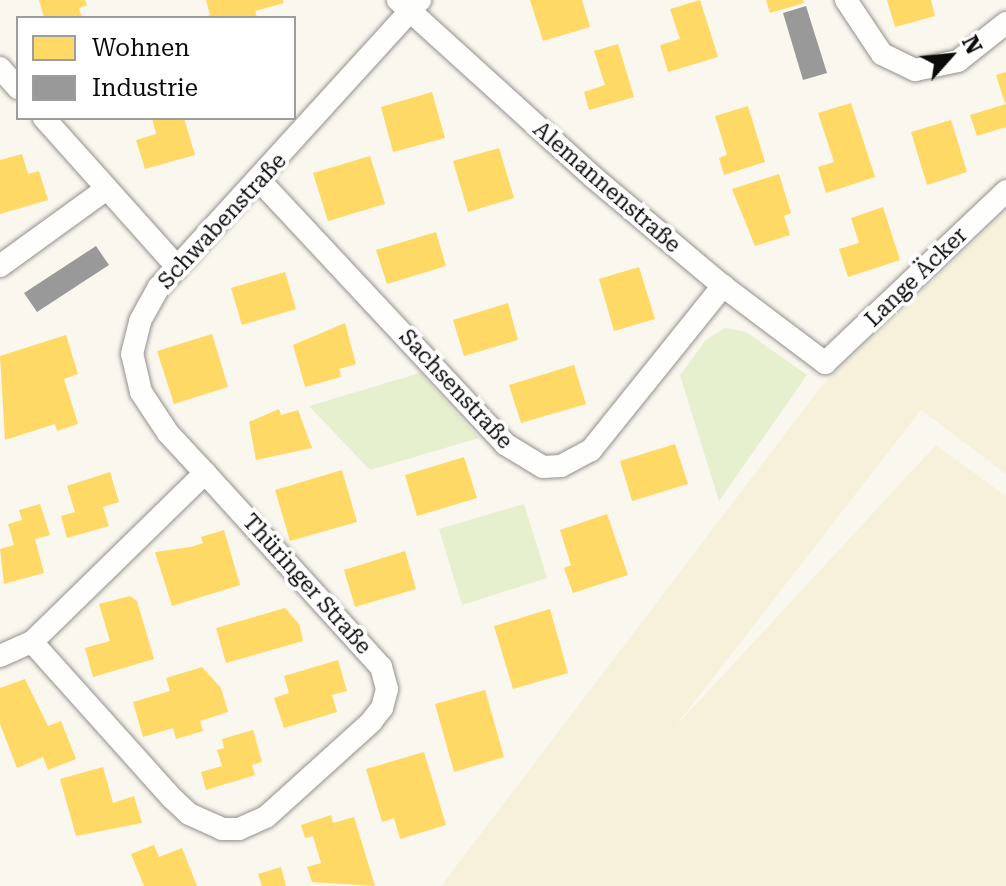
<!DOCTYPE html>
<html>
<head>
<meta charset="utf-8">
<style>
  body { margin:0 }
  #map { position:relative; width:1006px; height:886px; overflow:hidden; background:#faf7ef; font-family:"Roboto Serif",serif }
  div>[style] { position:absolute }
  .farmland>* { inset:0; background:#f7f1db }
  .green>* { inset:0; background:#e6efce }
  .homes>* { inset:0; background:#ffd966 }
  .industry>* { inset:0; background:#999 }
  .roads { filter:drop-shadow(0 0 2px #93918e) drop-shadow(0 0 2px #93918e) }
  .street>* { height:22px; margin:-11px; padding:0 11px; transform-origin:11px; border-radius:11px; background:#fefefd }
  span { translate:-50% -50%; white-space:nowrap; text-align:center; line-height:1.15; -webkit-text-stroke:8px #fff; paint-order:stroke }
  .street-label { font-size:22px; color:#0b0b0b }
  .legend { position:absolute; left:16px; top:16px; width:280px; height:104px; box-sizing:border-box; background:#fff; border:2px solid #9d9d9d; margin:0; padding:10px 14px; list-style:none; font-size:24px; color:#0b0b0b }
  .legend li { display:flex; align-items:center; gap:16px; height:40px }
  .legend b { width:40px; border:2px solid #9d9d9d }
  .north { position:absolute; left:910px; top:16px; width:80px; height:80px; -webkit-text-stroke:6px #fff; paint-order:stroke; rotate:63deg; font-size:22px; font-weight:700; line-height:32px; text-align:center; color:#0b0b0b }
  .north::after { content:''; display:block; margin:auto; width:28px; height:36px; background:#0b0b0b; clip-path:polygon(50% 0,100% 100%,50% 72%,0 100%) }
</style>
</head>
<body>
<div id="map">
  <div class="farmland">
    <div style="clip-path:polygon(1006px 211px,1006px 474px,921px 410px,674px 728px,936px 445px,1006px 496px,1006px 886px,441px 886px,823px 384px)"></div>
  </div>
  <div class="green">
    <div style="clip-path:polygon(725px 328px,746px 332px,807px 375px,719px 501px,680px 375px,706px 340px)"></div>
    <div style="clip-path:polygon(420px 373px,479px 438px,370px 470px,309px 406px)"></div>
    <div style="clip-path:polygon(524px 504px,547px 578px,462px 605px,439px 529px)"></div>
  </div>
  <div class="homes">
    <div style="clip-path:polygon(39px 0,85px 0,87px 5px,79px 8px,82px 18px,44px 18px)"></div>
    <div style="clip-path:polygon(206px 0,283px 0,284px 3px,255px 11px,257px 18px,203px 18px,210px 15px)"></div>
    <div style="clip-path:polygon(530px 0,582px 0,590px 27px,543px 41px)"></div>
    <div style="clip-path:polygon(700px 0,718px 57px,668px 72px,660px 45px,680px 39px,670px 9px)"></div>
    <div style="clip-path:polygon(766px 0,803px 0,804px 3px,770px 13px)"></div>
    <div style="clip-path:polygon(887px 0,931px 0,935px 16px,895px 27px)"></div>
    <div style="clip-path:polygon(618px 44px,634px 97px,589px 110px,584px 92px,605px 85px,594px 51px)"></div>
    <div style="clip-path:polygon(1006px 72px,1006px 103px,1005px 103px,996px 75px)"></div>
    <div style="clip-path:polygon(432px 92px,445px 138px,393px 152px,381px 107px)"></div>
    <div style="clip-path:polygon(851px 103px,875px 177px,826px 193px,818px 167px,834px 162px,818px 113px)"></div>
    <div style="clip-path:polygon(1006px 104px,1006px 127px,977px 136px,970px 115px)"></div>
    <div style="clip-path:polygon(748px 106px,765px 162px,724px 175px,719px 158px,727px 155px,715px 116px)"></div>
    <div style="clip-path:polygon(152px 118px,184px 118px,195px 155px,145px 169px,136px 140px,156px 134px)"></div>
    <div style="clip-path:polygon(951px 120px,967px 172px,927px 185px,911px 132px)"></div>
    <div style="clip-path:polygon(499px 148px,514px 198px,468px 212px,453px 161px)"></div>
    <div style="clip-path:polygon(22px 154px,28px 174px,39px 171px,48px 200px,0 214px,0 160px)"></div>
    <div style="clip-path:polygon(370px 156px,385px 204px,328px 221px,313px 173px)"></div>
    <div style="clip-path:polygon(779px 174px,791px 213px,784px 216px,790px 235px,755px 246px,732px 189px)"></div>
    <div style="clip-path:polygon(883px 207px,900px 260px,848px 277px,839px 249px,859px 243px,851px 218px)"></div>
    <div style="clip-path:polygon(436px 232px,446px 266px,387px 284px,376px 250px)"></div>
    <div style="clip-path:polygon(639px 267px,655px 319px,614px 331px,599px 279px)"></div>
    <div style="clip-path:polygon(285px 272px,296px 309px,242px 325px,231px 288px)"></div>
    <div style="clip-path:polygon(508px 303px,518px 340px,464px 356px,453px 320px)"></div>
    <div style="clip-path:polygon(345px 323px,356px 364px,339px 369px,341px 377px,305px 387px,293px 345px)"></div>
    <div style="clip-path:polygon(212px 334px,228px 387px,174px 404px,157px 351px)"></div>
    <div style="clip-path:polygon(66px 335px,78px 374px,64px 379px,78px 424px,57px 431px,55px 424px,5px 440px,0 356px)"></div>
    <div style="clip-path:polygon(574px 365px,586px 404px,521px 423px,509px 385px)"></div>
    <div style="clip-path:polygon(279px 409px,281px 415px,298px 410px,312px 448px,256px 460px,249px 422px)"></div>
    <div style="clip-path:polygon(675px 444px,688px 484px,632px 501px,620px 461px)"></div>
    <div style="clip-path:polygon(464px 457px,477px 498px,417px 516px,405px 475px)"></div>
    <div style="clip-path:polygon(342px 470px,357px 522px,290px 541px,275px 490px)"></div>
    <div style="clip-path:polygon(110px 472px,119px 502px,103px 507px,109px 526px,67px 538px,61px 516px,75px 512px,67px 486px)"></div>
    <div style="clip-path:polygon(40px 504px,50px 535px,35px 539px,44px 573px,4px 584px,0 549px,14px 545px,8px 524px,22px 520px,19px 510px)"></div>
    <div style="clip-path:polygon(607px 514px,628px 575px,573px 593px,564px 568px,571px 565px,560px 530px)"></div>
    <div style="clip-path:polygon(224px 530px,240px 585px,172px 606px,155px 552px,191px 547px,203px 543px,201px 537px)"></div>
    <div style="clip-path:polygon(405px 551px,416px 589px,355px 607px,344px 570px)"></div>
    <div style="clip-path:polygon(130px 596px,137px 601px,154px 659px,93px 677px,85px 648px,110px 641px,99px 604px)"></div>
    <div style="clip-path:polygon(285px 608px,299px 624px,303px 641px,226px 663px,216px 628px)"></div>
    <div style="clip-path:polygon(550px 609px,568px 673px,513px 689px,494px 626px)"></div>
    <div style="clip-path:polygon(338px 660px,347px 691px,332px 695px,337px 712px,284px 728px,274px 698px,289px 693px,284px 676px)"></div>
    <div style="clip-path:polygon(202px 667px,221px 688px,228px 712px,200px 721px,203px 731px,176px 739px,173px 728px,143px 737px,133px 702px,170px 691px,166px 678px)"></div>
    <div style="clip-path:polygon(25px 679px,48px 726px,61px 721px,76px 759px,48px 770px,43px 757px,17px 768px,0 724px,0 688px)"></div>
    <div style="clip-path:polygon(485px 690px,504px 757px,454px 772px,435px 704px)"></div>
    <div style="clip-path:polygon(253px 730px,262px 762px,252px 765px,255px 775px,206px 790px,201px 772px,222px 766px,217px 750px,224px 748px,222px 739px)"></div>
    <div style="clip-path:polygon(424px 752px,446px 825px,400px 839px,394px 818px,382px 822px,366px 769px)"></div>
    <div style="clip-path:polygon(103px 767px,113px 803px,134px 796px,142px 823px,76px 836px,60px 779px)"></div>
    <div style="clip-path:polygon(331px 815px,333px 823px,354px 817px,375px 886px,312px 882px,307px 867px,321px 863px,313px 836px,305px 838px,301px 825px)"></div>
    <div style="clip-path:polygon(154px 845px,159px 857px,182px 848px,197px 886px,144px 886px,131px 854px)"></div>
    <div style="clip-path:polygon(281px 867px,286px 886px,262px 886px,258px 874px)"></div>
  </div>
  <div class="industry">
    <div style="clip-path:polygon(806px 6px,827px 73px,803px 80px,783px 13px)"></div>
    <div style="clip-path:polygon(96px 246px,109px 265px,37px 312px,24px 293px)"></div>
  </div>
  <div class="roads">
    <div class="street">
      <div style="left:398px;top:0;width:263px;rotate:42.2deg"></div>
      <div style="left:593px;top:177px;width:170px;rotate:40deg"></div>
      <div style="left:723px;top:286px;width:128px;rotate:37deg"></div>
      <div style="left:825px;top:363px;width:250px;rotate:-43.5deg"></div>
      <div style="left:846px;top:0;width:65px;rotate:56.3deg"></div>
      <div style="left:882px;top:54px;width:37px;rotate:26deg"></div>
      <div style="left:915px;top:70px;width:44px;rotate:-11.8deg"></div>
      <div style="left:958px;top:61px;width:61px;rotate:-38.4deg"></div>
      <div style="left:0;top:68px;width:27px;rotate:48deg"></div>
      <div style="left:44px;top:118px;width:200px;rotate:48.2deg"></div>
      <div style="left:260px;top:181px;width:359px;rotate:47deg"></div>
      <div style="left:505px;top:444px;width:44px;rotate:31.2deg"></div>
      <div style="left:543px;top:467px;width:18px;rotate:-3deg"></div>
      <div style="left:561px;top:466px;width:34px;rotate:-28deg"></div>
      <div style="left:591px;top:450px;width:211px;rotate:-51.2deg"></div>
      <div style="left:0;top:266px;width:130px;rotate:-35.9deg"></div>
      <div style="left:32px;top:642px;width:210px;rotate:48.1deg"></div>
      <div style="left:172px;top:798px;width:23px;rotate:43deg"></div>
      <div style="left:189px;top:814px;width:36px;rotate:24deg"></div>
      <div style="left:222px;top:829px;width:17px"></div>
      <div style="left:239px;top:829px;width:30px;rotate:-24deg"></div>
      <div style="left:266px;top:817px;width:142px;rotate:-42.1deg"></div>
      <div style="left:371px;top:722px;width:18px;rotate:-52deg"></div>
      <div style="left:382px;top:708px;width:20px;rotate:-75deg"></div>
      <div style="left:387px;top:689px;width:23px;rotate:-105deg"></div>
      <div style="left:381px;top:667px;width:262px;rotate:-132.2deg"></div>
      <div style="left:0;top:656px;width:35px;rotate:-24deg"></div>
      <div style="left:32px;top:642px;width:242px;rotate:-44.3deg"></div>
      <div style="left:205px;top:473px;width:54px;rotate:-132.8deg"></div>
      <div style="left:168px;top:433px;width:49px;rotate:-123.4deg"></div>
      <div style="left:141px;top:392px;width:39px;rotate:-103deg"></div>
      <div style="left:132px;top:354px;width:34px;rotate:-76deg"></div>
      <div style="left:140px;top:321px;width:39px;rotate:-61deg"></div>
      <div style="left:159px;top:287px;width:388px;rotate:-47.7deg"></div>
    </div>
  </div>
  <div class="street-label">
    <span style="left:607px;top:187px;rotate:41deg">Alemannenstraße</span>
    <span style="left:222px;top:221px;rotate:-47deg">Schwabenstraße</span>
    <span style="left:916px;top:277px;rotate:-44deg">Lange Äcker</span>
    <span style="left:456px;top:389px;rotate:47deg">Sachsenstraße</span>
    <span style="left:307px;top:584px;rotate:48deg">Thüringer Straße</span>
  </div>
  <ul class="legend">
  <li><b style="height:22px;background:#ffd966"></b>Wohnen</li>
  <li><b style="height:22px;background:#999"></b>Industrie</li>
  </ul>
  <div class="north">N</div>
</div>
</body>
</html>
